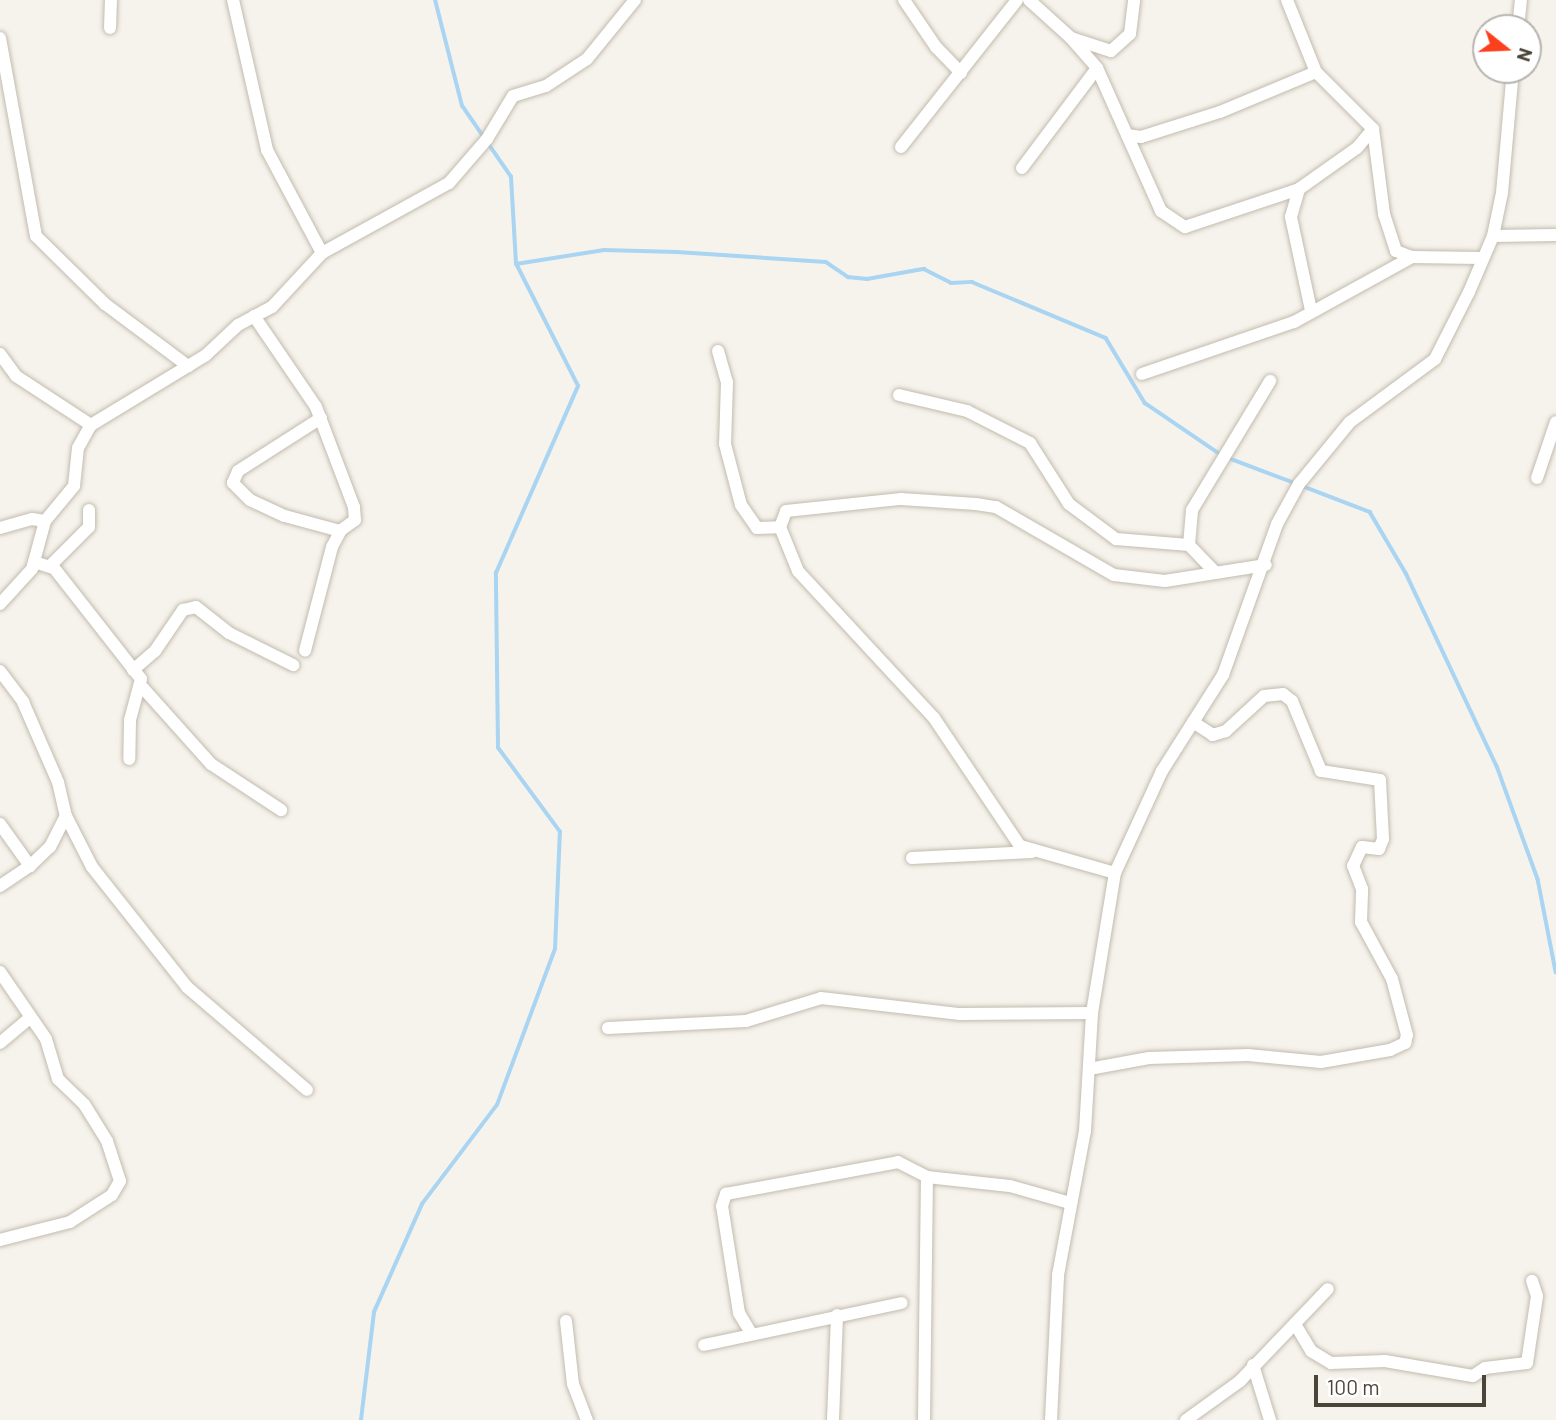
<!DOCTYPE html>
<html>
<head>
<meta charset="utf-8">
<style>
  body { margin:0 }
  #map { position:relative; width:1556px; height:1420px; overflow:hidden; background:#f6f3ec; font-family:Barlow,sans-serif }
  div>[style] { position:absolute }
  .stream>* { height:3.5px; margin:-1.75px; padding:0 1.75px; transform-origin:1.75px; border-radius:1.75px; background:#a9d4f2 }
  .roads { filter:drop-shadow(0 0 2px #c2bbae) drop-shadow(0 0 2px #c2bbae) }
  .minor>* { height:12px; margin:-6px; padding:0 6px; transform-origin:6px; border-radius:6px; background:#fff }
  span { translate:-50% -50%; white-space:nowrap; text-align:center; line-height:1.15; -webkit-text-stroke:7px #fff; paint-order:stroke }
  .north { position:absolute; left:1472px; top:14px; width:70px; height:70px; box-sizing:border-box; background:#fff; border:2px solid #b7b4b0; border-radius:50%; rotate:108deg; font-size:19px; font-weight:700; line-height:28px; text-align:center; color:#4b4439 }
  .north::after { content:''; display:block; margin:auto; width:24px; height:32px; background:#fc3f1d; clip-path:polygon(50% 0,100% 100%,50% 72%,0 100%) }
  .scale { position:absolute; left:1314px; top:1375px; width:172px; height:32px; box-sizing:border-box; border:4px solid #4b4439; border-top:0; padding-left:9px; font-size:21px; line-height:24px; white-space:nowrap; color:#4b4439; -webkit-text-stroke:5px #fff; paint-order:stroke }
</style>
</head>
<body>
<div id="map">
  <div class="stream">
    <div style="left:516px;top:264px;width:89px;rotate:-9deg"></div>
    <div style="left:604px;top:250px;width:73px;rotate:1.6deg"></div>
    <div style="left:677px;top:252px;width:149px;rotate:3.8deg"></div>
    <div style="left:826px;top:262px;width:27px;rotate:34deg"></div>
    <div style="left:848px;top:277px;width:19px;rotate:6deg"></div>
    <div style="left:867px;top:279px;width:58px;rotate:-10deg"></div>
    <div style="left:924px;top:269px;width:30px;rotate:27deg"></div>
    <div style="left:951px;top:283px;width:21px;rotate:-3deg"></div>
    <div style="left:972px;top:282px;width:145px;rotate:22.7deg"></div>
    <div style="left:1106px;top:338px;width:76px;rotate:59deg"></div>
    <div style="left:1145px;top:403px;width:94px;rotate:34.2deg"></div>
    <div style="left:1223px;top:456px;width:77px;rotate:20.6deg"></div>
    <div style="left:1302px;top:486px;width:73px;rotate:20.9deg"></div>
    <div style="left:1370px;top:512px;width:71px;rotate:59.5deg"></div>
    <div style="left:1406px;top:573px;width:213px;rotate:64.8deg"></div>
    <div style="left:1497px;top:766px;width:120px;rotate:70.1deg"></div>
    <div style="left:1538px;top:879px;width:95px;rotate:79deg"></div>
    <div style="left:361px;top:1420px;width:109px;rotate:-83.1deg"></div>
    <div style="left:374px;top:1312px;width:118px;rotate:-66deg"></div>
    <div style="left:422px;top:1204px;width:124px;rotate:-52.9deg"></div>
    <div style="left:497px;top:1105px;width:166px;rotate:-69.6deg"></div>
    <div style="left:555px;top:949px;width:117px;rotate:-87.6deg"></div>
    <div style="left:560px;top:832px;width:104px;rotate:-126.4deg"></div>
    <div style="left:498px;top:748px;width:175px;rotate:-90.7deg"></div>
    <div style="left:496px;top:573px;width:204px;rotate:-66.3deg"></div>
    <div style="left:578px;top:386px;width:137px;rotate:-116.9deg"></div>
    <div style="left:516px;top:264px;width:87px;rotate:-93.3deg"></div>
    <div style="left:511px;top:177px;width:86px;rotate:-124.6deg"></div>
    <div style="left:462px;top:106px;width:109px;rotate:-104.3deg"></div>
  </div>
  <div class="roads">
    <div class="minor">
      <div style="left:233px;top:0;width:154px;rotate:77.2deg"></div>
      <div style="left:267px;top:150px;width:117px;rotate:61.9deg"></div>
      <div style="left:904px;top:0;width:57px;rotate:55.8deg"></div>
      <div style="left:936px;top:47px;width:36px;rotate:46deg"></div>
      <div style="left:1029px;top:0;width:57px;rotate:42.1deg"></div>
      <div style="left:1071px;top:38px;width:42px;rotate:18deg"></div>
      <div style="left:1111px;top:51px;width:25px;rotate:-42deg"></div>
      <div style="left:1130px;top:34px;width:34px;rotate:-83deg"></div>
      <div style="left:1287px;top:0;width:78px;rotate:68.1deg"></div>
      <div style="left:110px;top:28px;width:28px;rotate:-88deg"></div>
      <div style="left:1518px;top:28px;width:28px;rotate:-84deg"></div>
      <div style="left:0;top:38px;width:201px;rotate:79.7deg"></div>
      <div style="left:36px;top:236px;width:97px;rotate:44.6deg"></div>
      <div style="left:105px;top:304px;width:104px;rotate:36.8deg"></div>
      <div style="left:1071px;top:38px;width:40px;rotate:49deg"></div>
      <div style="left:1097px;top:68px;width:157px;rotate:65.9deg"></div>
      <div style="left:1161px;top:211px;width:29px;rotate:34deg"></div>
      <div style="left:1185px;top:227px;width:120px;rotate:-18.4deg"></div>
      <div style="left:1299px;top:189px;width:71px;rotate:-35.3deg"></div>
      <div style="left:1357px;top:148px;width:25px;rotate:-50deg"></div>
      <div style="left:1127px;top:135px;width:14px;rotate:8deg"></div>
      <div style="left:1141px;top:137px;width:83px;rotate:-17.6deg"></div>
      <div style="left:1220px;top:112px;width:104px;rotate:-22.6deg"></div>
      <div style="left:1316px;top:72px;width:81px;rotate:45deg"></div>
      <div style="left:1373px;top:129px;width:86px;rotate:82.6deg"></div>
      <div style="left:1384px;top:214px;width:39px;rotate:72deg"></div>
      <div style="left:1396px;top:251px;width:17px;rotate:21deg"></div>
      <div style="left:1412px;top:257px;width:68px;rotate:0.8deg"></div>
      <div style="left:901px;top:147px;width:187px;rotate:-51.7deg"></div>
      <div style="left:1022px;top:168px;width:125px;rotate:-53.1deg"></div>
      <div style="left:1299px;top:189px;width:29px;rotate:106deg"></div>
      <div style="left:1291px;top:217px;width:95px;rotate:77.9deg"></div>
      <div style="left:1493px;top:236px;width:63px;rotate:-0.9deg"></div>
      <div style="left:254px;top:316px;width:110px;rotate:55.7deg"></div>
      <div style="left:316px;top:407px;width:107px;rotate:69.2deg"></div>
      <div style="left:354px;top:507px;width:13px;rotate:86deg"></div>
      <div style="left:355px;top:520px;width:17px;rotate:144deg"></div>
      <div style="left:341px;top:530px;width:19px;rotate:118deg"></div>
      <div style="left:332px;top:547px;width:107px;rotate:104.6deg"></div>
      <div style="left:718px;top:351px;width:32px;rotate:74deg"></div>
      <div style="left:727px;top:382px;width:62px;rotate:91.8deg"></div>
      <div style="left:725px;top:444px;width:63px;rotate:75.3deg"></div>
      <div style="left:741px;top:505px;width:28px;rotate:55deg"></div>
      <div style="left:757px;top:528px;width:23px;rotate:-2deg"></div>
      <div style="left:0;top:354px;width:27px;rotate:54deg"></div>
      <div style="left:16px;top:376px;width:90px;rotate:33.2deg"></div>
      <div style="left:1142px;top:374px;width:161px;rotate:-18.9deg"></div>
      <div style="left:1294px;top:322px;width:135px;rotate:-28.8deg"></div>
      <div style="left:899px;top:395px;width:70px;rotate:13.2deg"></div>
      <div style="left:967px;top:411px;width:71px;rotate:26.9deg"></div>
      <div style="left:1030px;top:443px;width:72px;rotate:57.4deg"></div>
      <div style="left:1069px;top:504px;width:59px;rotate:36.7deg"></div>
      <div style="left:1116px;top:539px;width:73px;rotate:4.7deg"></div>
      <div style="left:321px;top:418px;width:98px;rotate:147.4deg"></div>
      <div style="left:238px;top:471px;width:13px;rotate:113deg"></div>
      <div style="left:233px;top:483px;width:24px;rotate:45deg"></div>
      <div style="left:250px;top:500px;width:38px;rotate:25deg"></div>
      <div style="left:285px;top:516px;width:57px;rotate:15.3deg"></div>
      <div style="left:1537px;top:478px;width:59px;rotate:-71.3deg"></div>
      <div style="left:0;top:528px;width:33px;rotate:-16deg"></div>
      <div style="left:32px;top:519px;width:13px;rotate:9deg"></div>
      <div style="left:34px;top:562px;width:21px;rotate:17deg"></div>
      <div style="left:54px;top:568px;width:141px;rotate:51.9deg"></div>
      <div style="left:141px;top:679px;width:42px;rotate:105deg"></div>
      <div style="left:130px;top:720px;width:39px;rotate:91deg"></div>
      <div style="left:50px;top:566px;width:55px;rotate:-45deg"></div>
      <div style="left:89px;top:527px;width:17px;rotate:-90deg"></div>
      <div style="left:1214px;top:571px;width:36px;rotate:-134deg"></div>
      <div style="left:1189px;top:545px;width:35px;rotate:-85deg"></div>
      <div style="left:1192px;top:510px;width:151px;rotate:-58.8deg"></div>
      <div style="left:0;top:604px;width:47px;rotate:-47.6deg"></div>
      <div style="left:32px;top:569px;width:50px;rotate:-74.8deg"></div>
      <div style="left:45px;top:521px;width:45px;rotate:-50.4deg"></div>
      <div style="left:74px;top:486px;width:38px;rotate:-84deg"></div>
      <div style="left:78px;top:448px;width:26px;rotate:-61deg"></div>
      <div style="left:91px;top:425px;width:135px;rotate:-31.3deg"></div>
      <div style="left:206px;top:355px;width:44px;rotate:-43.2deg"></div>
      <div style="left:238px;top:325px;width:38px;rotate:-28deg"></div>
      <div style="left:272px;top:307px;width:74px;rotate:-47.2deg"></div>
      <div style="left:322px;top:253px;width:145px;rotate:-28.9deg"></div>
      <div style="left:449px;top:183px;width:58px;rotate:-49.2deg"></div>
      <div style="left:487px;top:139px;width:50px;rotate:-58.8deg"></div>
      <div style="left:513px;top:96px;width:34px;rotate:-17deg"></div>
      <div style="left:546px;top:86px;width:49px;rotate:-33.4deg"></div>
      <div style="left:587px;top:59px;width:76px;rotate:-50.9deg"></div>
      <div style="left:133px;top:670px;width:29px;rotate:-41deg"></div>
      <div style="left:155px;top:651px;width:50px;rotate:-55.7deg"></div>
      <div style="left:183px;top:610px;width:13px;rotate:-13deg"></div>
      <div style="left:196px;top:607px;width:42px;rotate:38.2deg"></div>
      <div style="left:229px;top:633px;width:72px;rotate:26.6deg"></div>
      <div style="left:0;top:671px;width:39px;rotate:53deg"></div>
      <div style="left:23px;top:702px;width:87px;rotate:66.4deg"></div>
      <div style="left:58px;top:782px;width:35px;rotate:77deg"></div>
      <div style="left:143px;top:688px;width:102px;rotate:48.2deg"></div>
      <div style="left:211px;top:764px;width:84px;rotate:33.3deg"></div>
      <div style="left:0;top:824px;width:52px;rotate:54.5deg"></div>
      <div style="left:30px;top:866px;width:28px;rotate:-44deg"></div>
      <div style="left:50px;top:847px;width:35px;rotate:-63deg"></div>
      <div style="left:66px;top:816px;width:57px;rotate:63deg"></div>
      <div style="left:92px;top:867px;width:153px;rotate:51.6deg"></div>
      <div style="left:187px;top:987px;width:158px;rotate:40.6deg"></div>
      <div style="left:912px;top:858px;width:120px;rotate:-2.9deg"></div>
      <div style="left:1115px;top:873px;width:99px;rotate:-164.1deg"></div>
      <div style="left:1020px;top:846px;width:154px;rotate:-123.9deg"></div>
      <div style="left:934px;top:718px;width:200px;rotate:-132.8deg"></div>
      <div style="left:798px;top:571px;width:48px;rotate:-112.2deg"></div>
      <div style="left:780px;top:527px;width:17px;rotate:-69deg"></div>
      <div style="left:786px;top:511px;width:116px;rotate:-6deg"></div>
      <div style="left:901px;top:499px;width:75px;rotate:3.8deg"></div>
      <div style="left:976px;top:504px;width:20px;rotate:9deg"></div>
      <div style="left:996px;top:507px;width:136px;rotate:30deg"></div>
      <div style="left:1114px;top:575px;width:51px;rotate:6.7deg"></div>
      <div style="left:1165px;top:581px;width:102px;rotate:-9deg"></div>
      <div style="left:0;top:886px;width:36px;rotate:-34deg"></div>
      <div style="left:0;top:972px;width:81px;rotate:55.5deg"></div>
      <div style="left:46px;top:1039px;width:42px;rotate:73.3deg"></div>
      <div style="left:58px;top:1079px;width:36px;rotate:44deg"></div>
      <div style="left:84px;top:1104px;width:44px;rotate:58.1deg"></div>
      <div style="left:107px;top:1141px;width:42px;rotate:72deg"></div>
      <div style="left:120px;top:1181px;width:16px;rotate:120deg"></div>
      <div style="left:112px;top:1195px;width:50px;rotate:147.3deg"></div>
      <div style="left:70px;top:1222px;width:72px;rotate:165.6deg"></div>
      <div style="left:608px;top:1028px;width:138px;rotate:-2.9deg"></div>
      <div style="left:746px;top:1021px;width:78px;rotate:-17deg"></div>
      <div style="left:821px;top:998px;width:140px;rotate:6.6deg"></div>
      <div style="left:960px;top:1014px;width:132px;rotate:-0.4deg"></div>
      <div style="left:0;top:1043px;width:39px;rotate:-40deg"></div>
      <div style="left:1089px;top:1069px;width:61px;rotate:-10.4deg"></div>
      <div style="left:1149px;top:1058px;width:99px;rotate:-1.7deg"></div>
      <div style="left:1248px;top:1055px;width:73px;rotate:5.5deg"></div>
      <div style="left:1321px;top:1062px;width:70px;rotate:-9.9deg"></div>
      <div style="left:1390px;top:1050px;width:17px;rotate:-25deg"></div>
      <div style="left:1405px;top:1043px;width:8px;rotate:-76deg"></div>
      <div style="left:1407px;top:1035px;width:58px;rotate:-105deg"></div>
      <div style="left:1392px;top:979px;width:65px;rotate:-118.5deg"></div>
      <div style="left:1361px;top:922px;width:33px;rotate:-88deg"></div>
      <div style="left:1362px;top:889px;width:25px;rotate:-111deg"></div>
      <div style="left:1353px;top:866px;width:21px;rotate:-65deg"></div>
      <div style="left:1362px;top:847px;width:17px;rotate:7deg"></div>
      <div style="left:1379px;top:849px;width:11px;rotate:-68deg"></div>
      <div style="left:1383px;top:839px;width:59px;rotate:-92.9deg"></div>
      <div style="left:1380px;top:780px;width:60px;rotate:-171.3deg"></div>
      <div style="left:1321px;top:771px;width:76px;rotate:-112.5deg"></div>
      <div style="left:1292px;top:701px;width:11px;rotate:-142deg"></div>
      <div style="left:1283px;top:694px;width:19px;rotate:174deg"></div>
      <div style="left:1264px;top:696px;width:52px;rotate:137.4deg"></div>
      <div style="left:1226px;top:731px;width:14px;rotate:163deg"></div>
      <div style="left:1213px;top:735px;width:24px;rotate:-147deg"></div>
      <div style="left:566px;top:1321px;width:63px;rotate:83.7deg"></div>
      <div style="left:573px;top:1384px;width:39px;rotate:69deg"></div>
      <div style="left:1295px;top:1324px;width:31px;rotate:59deg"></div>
      <div style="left:1311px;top:1351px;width:23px;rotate:31deg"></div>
      <div style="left:1331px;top:1363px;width:54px;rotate:-2.1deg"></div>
      <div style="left:1385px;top:1361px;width:89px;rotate:9.7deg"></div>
      <div style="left:1473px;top:1376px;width:14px;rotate:-34deg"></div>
      <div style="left:1485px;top:1368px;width:42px;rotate:-6.8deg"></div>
      <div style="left:1527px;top:1363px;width:68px;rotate:-81.5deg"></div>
      <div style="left:1537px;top:1296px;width:16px;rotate:-108deg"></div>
      <div style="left:751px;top:1333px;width:23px;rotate:-121deg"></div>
      <div style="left:739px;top:1313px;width:108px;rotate:-99deg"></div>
      <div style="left:722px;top:1206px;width:13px;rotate:-72deg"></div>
      <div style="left:726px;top:1194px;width:175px;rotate:-10.5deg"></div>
      <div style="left:898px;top:1162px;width:33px;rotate:27deg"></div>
      <div style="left:927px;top:1177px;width:83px;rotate:6.2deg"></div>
      <div style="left:1010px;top:1186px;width:62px;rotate:15.8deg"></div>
      <div style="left:704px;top:1345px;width:202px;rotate:-12deg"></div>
      <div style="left:1253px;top:1365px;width:58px;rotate:72.8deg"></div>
      <div style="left:833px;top:1420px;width:105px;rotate:-87.8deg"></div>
      <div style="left:924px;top:1420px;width:243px;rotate:-89.3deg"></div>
      <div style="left:1051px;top:1420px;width:145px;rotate:-87.2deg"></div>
      <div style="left:1058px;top:1275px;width:147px;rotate:-79.4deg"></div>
      <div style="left:1085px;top:1131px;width:118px;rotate:-86.6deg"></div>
      <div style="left:1092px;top:1013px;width:142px;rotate:-80.7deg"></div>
      <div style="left:1115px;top:873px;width:112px;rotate:-65.3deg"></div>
      <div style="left:1162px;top:771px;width:114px;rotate:-57.6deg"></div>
      <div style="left:1223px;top:675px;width:160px;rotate:-70.3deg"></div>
      <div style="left:1277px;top:524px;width:46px;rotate:-61.2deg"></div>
      <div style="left:1299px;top:484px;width:80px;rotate:-50.6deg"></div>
      <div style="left:1350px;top:422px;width:106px;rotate:-36.5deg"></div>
      <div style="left:1435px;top:359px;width:75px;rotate:-63.1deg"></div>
      <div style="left:1469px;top:292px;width:61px;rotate:-66.8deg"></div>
      <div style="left:1493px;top:236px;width:44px;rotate:-78.2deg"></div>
      <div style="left:1502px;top:193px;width:123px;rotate:-84.9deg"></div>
      <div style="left:1186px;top:1420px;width:67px;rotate:-35.8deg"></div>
      <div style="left:1240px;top:1381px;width:127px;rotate:-46.3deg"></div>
    </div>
  </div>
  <div class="north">N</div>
  <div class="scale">100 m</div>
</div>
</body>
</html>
